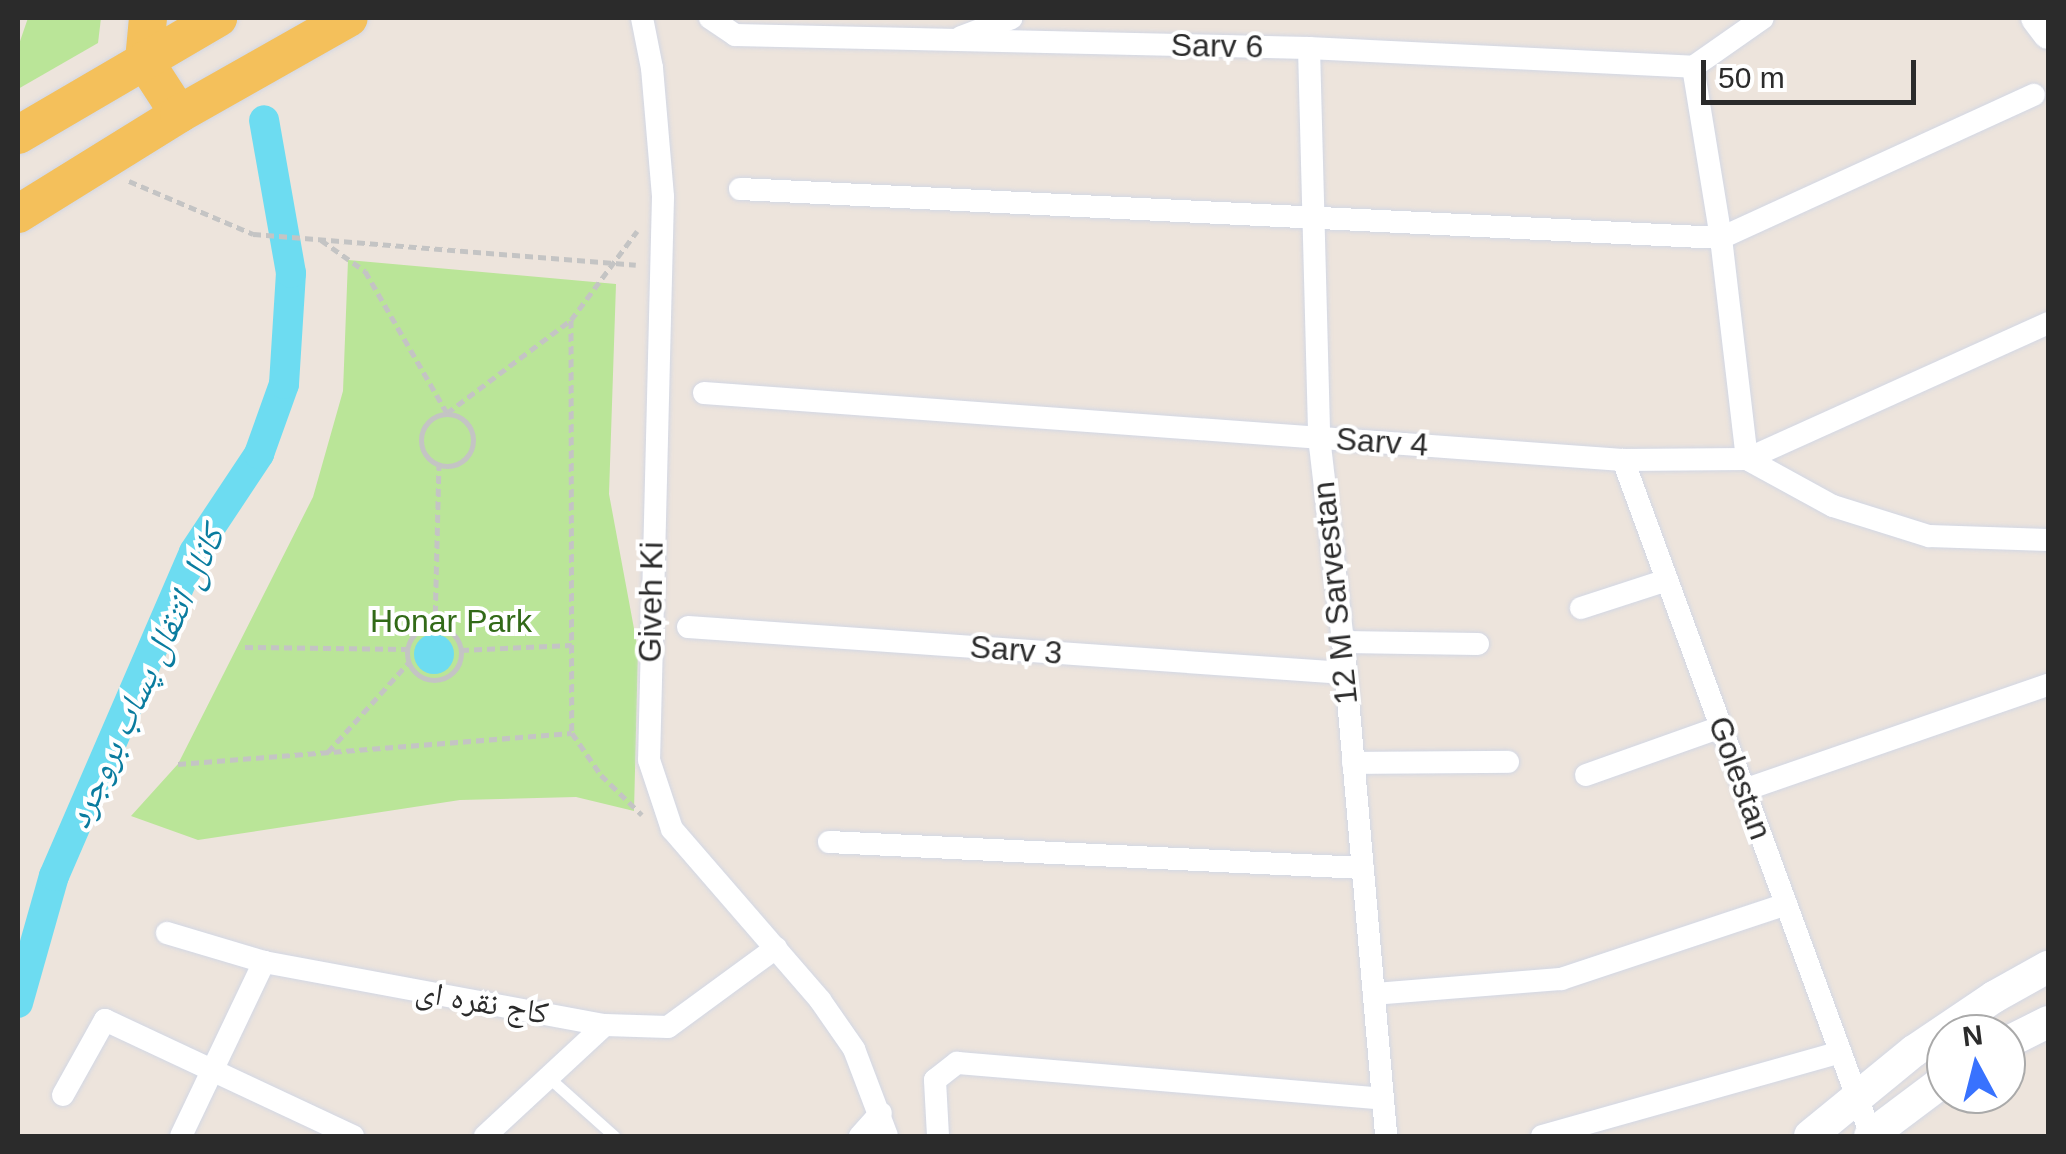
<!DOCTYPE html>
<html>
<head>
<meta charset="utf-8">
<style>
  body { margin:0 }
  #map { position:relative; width:2066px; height:1154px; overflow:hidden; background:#ede4dc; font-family:Arial,"Noto Naskh Arabic",sans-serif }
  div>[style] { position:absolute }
  .green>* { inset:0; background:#bae598 }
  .water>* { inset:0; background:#6ddcf1 }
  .round { border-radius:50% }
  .canal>* { height:30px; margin:-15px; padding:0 15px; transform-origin:15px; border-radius:15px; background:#6ddcf1 }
  .path>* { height:5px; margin-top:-2.5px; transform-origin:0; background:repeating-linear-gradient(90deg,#c4c4c4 0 8px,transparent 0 13px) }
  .path>.ring { margin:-2.5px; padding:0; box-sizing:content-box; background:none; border:5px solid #c4c4c4; border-radius:50% }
  .roads { filter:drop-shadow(0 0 2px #d2d7e4) drop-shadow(0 0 2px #d2d7e4) }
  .service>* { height:11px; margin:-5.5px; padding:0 5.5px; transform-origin:5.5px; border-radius:5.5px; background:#fff }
  .minor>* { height:22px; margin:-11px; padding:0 11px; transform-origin:11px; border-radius:11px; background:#fff }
  .tertiary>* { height:30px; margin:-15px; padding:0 15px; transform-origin:15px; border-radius:15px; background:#fff }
  .secondary>* { height:32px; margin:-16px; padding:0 16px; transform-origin:16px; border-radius:16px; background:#fff }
  .primary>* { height:38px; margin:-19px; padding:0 19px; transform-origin:19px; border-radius:19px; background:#f4c05b }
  span { translate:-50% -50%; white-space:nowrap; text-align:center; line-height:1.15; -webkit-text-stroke:8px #fff; paint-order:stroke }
  .street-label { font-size:32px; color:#2b2b2b }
  .park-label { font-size:32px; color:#326a18 }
  .water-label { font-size:35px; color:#0a7c9f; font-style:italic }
  .frame { position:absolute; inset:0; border:20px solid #2b2b2b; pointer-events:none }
  .north { position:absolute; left:1926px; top:1014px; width:100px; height:100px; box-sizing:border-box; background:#fff; border:2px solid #aaa; border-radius:50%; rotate:353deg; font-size:28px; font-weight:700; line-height:40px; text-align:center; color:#2b2b2b }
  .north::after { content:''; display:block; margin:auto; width:35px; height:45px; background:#3872fe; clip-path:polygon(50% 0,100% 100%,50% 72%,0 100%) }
  .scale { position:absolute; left:1701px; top:60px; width:215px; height:45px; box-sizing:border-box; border:5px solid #2b2b2b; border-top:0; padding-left:12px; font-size:30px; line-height:35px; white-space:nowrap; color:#2b2b2b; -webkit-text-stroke:8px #fff; paint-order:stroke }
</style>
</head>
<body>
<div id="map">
  <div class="green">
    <div style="clip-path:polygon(28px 18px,101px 18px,98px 43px,18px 89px,18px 47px)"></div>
    <div style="clip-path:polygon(348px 260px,616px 284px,609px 494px,638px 650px,634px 811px,576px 797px,460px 800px,198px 840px,131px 816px,178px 764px,313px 497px,343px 391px)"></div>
  </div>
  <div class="water">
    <div class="round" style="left:414px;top:634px;width:40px;height:40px"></div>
  </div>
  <div class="canal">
    <div style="left:18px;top:1003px;width:132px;rotate:-74.2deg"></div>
    <div style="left:54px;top:876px;width:353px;rotate:-66.6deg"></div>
    <div style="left:194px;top:552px;width:118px;rotate:-56.4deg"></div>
    <div style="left:259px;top:454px;width:74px;rotate:-70.3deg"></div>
    <div style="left:284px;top:384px;width:111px;rotate:-86.4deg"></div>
    <div style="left:291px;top:273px;width:155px;rotate:-100deg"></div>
  </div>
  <div class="path">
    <div style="left:129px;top:181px;width:135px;rotate:23.1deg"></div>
    <div style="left:253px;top:234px;width:384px;rotate:4.6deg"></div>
    <div style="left:321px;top:240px;width:54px;rotate:35.2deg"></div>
    <div style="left:365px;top:271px;width:164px;rotate:60deg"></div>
    <div style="left:447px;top:413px;width:155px;rotate:-36.9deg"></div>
    <div style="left:571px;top:320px;width:111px;rotate:-53.4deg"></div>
    <div style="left:571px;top:320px;width:413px;rotate:89.9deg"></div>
    <div style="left:572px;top:733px;width:51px;rotate:55.4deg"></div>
    <div style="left:601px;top:775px;width:57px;rotate:44.3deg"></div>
    <div class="ring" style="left:421px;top:414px;width:47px;height:47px"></div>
    <div style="left:435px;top:626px;width:161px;rotate:-88.6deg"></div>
    <div class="ring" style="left:407px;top:626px;width:49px;height:49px"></div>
    <div style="left:245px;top:647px;width:162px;rotate:0.7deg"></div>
    <div style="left:461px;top:650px;width:111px;rotate:-2.6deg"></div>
    <div style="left:328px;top:752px;width:121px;rotate:-48deg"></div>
    <div style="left:178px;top:764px;width:395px;rotate:-4.5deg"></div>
  </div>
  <div class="roads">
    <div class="service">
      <div style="left:547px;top:1076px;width:90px;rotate:41.8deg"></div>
    </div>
    <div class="minor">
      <div style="left:642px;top:18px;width:51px;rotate:78.7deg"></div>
      <div style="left:652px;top:68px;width:129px;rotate:85.1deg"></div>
      <div style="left:663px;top:197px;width:563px;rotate:91.42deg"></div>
      <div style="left:649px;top:760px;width:73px;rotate:71.6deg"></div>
      <div style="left:672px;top:829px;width:226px;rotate:49.1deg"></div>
      <div style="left:820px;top:1000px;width:60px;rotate:55.2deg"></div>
      <div style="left:854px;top:1049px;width:93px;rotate:69.2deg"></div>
      <div style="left:710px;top:18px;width:30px;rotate:34deg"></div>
      <div style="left:735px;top:35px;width:574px;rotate:1.3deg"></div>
      <div style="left:1309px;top:48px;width:384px;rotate:2.8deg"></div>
      <div style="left:1693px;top:67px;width:85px;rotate:-35deg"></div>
      <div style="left:961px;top:37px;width:54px;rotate:-20.4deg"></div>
      <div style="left:1309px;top:48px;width:389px;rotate:88.5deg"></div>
      <div style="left:1319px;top:437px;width:206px;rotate:83.3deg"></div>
      <div style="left:1343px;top:642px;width:496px;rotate:85deg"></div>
      <div style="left:1693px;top:67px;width:173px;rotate:80.7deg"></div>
      <div style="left:1721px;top:238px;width:223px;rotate:83.3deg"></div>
      <div style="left:1747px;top:459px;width:330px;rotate:-24.3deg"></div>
      <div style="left:740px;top:189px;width:982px;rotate:2.86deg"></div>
      <div style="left:1721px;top:238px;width:344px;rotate:-24.6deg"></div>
      <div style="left:704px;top:393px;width:921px;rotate:4.17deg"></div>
      <div style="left:1623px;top:460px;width:124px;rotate:-0.5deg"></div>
      <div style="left:1747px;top:459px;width:98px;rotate:28.7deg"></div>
      <div style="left:1833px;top:506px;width:101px;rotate:17.4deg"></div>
      <div style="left:1929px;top:536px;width:119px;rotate:1.9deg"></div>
      <div style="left:1623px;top:460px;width:719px;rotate:69.83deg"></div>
      <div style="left:1581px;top:608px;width:90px;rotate:-18deg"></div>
      <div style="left:688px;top:627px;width:658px;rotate:4.01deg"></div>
      <div style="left:1343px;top:642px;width:135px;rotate:0.8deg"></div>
      <div style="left:1353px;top:763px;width:155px;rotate:-0.4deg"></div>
      <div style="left:1586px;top:775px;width:143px;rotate:-19.6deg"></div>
      <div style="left:1744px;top:790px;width:322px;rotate:-19.1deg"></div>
      <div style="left:829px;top:842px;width:534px;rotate:2.79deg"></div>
      <div style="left:167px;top:933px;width:101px;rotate:16.6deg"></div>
      <div style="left:264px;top:962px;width:347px;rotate:10.5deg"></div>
      <div style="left:605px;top:1025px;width:63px;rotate:1.8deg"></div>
      <div style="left:668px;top:1027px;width:134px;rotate:-36.2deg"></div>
      <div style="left:1374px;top:994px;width:188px;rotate:-4.6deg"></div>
      <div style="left:1561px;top:979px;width:237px;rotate:-18.4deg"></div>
      <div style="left:63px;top:1095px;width:86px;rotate:-60.8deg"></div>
      <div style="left:105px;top:1020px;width:274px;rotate:25.1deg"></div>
      <div style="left:181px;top:1136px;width:193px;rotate:-64.5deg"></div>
      <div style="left:485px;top:1136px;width:163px;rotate:-42.8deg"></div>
      <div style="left:860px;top:1136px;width:31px;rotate:-48deg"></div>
      <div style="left:938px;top:1136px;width:56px;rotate:-93.1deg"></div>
      <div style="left:935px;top:1080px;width:28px;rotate:-38deg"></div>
      <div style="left:957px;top:1063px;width:427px;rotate:4.8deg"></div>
      <div style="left:1542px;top:1136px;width:310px;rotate:-15.7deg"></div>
    </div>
    <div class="tertiary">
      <div style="left:2036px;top:18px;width:20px;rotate:53deg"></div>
    </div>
    <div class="secondary">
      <div style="left:2006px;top:1043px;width:47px;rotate:-26.6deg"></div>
      <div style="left:1810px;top:1136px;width:134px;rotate:-39.3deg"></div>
      <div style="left:1914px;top:1051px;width:97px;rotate:-34deg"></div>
      <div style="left:1994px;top:997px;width:62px;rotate:-29.1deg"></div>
      <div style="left:1870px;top:1136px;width:95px;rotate:-36.9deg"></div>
    </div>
    <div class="primary">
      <div style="left:148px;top:18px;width:42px;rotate:95.4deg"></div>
      <div style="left:144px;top:60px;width:64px;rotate:57.1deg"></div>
      <div style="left:18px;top:135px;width:232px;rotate:-30.3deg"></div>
      <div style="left:18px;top:214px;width:190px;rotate:-31.8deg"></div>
      <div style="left:179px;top:114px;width:195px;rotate:-29.5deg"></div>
    </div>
  </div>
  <div class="street-label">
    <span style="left:1217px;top:46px;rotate:1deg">Sarv 6</span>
    <span style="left:1382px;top:442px;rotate:4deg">Sarv 4</span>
    <span style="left:1335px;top:593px;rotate:-96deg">12 M Sarvestan</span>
    <span style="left:651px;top:602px;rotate:-89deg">Giveh Ki</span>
    <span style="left:1016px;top:650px;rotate:4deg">Sarv 3</span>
    <span style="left:1740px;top:778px;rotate:70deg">Golestan</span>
    <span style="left:482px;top:1002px;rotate:10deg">کاج نقره ای</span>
  </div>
  <div class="park-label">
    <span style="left:451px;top:621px">Honar Park</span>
  </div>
  <div class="water-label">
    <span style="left:145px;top:677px;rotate:-65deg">کانال انتقال پساب بروجرد</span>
  </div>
  <div class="frame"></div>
  <div class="north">N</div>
  <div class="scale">50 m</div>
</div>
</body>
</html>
